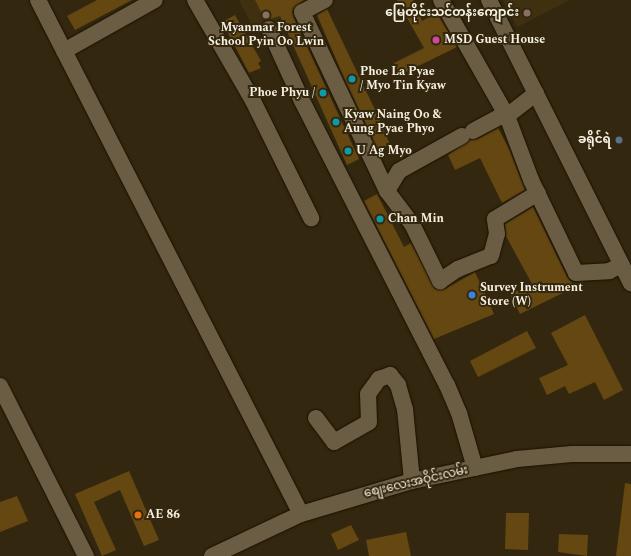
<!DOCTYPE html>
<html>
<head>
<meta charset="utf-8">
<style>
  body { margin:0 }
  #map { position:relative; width:631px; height:556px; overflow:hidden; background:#33280f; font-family:Spectral,"Noto Sans Myanmar",serif }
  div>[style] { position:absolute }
  .built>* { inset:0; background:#3f3010 }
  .building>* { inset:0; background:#644711 }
  .roads { filter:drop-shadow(0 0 1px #1b1000) drop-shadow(0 0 1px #1b1000) }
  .minor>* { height:16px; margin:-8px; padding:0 8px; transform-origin:8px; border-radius:8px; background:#6a5d44 }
  .dots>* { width:11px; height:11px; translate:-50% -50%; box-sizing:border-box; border:2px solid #33280f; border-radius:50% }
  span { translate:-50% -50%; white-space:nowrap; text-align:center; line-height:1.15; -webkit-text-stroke:4px #33280f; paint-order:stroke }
  .poi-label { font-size:12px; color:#f7f0e1; font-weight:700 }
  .right { translate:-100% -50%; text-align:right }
  .left { translate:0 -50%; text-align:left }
  .street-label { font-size:12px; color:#f7f0e1 }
</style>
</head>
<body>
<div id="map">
  <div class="built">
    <div style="clip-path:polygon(239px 0,318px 0,254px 30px)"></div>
    <div style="clip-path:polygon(503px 0,570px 0,517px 27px)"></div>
  </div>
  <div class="building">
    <div style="clip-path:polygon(97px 0,132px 0,75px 30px,67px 16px)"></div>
    <div style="clip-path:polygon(255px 0,304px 0,294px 7px,292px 11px,293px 16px,359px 159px,347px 165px,280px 16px,265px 20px)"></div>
    <div style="clip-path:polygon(397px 0,413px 0,422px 21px,437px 13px,457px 47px,400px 75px,394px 63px,424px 48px)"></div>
    <div style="clip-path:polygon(327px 9px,378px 116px,390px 145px,378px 150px,341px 71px,317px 15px)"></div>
    <div style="clip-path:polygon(235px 15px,261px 61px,258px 63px,261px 68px,249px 73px,222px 22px)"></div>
    <div style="clip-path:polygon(498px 128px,509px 149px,525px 190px,502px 203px,480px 158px,455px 170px,448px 155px,470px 140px,478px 139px)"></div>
    <div style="clip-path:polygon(377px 194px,404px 247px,411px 243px,435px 289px,445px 289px,475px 272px,494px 314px,434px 339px,364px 201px)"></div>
    <div style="clip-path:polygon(533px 207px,567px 277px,575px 287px,520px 314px,510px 294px,532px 284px,506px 236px,505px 224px)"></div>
    <div style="clip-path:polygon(585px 315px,623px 390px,604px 400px,595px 382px,569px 394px,565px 386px,547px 395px,539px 378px,568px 365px,551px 333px)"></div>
    <div style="clip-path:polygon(527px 331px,536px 348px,478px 377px,470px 361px)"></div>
    <div style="clip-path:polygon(129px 471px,159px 540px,144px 546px,120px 490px,94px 502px,116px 550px,102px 556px,75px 494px)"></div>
    <div style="clip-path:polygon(625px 483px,631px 484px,631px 556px,616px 556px)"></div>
    <div style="clip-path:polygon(17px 496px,28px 521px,0 532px,0 502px)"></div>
    <div style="clip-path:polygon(506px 513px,529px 513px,528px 550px,505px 549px)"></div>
    <div style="clip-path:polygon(351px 525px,359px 540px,338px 550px,331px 534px)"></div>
    <div style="clip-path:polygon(406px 532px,411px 556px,369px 556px,366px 540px)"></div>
    <div style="clip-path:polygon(559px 534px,588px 535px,587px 556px,558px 552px)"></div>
  </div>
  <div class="roads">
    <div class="minor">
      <div style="left:38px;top:0;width:577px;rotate:62.9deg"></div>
      <div style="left:195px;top:0;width:116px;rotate:60.1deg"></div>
      <div style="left:253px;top:101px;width:131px;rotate:63.6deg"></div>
      <div style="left:325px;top:0;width:26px;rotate:152deg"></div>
      <div style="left:302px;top:12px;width:198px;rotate:64.6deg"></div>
      <div style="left:387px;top:191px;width:23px;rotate:-59deg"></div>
      <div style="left:399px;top:171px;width:72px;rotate:-29.1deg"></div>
      <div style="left:441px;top:0;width:133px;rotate:60.4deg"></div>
      <div style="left:507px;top:116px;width:37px;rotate:-38deg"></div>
      <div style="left:489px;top:0;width:317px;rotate:63.4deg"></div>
      <div style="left:269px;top:29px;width:79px;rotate:65.4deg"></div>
      <div style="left:302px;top:101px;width:319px;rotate:63deg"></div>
      <div style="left:447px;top:385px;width:30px;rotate:67deg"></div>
      <div style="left:459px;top:413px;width:57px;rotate:73.8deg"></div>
      <div style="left:64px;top:51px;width:104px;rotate:-29.3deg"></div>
      <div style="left:473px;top:131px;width:30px;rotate:-28deg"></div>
      <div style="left:499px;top:117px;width:8px;rotate:-7deg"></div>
      <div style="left:507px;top:116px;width:68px;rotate:69.4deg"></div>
      <div style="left:531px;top:180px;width:103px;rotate:64.2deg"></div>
      <div style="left:576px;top:273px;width:33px;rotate:-3deg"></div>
      <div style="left:609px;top:271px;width:14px;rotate:-25deg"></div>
      <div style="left:387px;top:191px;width:41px;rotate:52.9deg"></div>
      <div style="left:412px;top:224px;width:64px;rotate:63.8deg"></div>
      <div style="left:440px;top:281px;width:22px;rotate:-34deg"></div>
      <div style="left:458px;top:269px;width:35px;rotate:-22deg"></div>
      <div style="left:491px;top:256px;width:23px;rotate:-75deg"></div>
      <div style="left:497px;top:234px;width:15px;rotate:-98deg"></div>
      <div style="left:495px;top:219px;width:50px;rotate:-31.2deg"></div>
      <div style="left:0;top:386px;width:191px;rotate:63.2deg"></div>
      <div style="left:316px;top:418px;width:30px;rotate:53deg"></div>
      <div style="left:334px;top:442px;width:40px;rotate:-29.7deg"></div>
      <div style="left:369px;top:422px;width:28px;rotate:-92deg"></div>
      <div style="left:368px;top:394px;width:19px;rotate:-54deg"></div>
      <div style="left:379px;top:379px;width:12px;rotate:-20deg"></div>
      <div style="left:390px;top:375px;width:13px;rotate:51deg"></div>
      <div style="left:398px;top:385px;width:25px;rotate:74deg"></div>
      <div style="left:405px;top:409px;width:72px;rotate:84.4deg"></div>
      <div style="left:212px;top:556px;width:98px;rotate:-25.3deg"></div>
      <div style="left:301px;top:514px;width:116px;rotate:-16.6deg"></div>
      <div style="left:412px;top:481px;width:107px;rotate:-11.8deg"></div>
      <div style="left:517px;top:459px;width:55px;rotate:-5.2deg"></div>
      <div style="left:572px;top:454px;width:59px"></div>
    </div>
  </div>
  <div class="dots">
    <div style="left:527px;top:13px;background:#8d6e63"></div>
    <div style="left:266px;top:15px;background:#8d6e63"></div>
    <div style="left:436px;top:40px;background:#d1479c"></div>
    <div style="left:352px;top:79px;background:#0f9aa8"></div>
    <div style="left:323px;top:93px;background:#0f9aa8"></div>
    <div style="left:336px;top:122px;background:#0f9aa8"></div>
    <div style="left:619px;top:140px;background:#5c6f8a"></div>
    <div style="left:348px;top:151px;background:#0f9aa8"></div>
    <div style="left:380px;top:219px;background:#0f9aa8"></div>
    <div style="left:472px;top:295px;background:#3f7fe0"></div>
    <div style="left:138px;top:515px;background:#e8710a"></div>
  </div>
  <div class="poi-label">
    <span class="right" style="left:519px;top:13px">မြေတိုင်းသင်တန်းကျောင်း</span>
    <span style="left:266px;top:35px">Myanmar Forest<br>School Pyin Oo Lwin</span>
    <span class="left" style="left:444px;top:40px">MSD Guest House</span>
    <span class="left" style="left:360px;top:79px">Phoe La Pyae<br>/ Myo Tin Kyaw</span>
    <span class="right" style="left:315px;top:93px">Phoe Phyu /</span>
    <span class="left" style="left:344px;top:122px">Kyaw Naing Oo &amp;<br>Aung Pyae Phyo</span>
    <span class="right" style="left:611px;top:140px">ခရိုင်ရဲ</span>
    <span class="left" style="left:356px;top:151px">U Ag Myo</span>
    <span class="left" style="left:388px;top:219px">Chan Min</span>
    <span class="left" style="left:480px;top:295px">Survey Instrument<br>Store (W)</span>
    <span class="left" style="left:146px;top:515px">AE 86</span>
  </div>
  <div class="street-label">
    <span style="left:416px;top:482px;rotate:-13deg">စျေးလေးအဝိုင်းလမ်း</span>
  </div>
</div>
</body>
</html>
